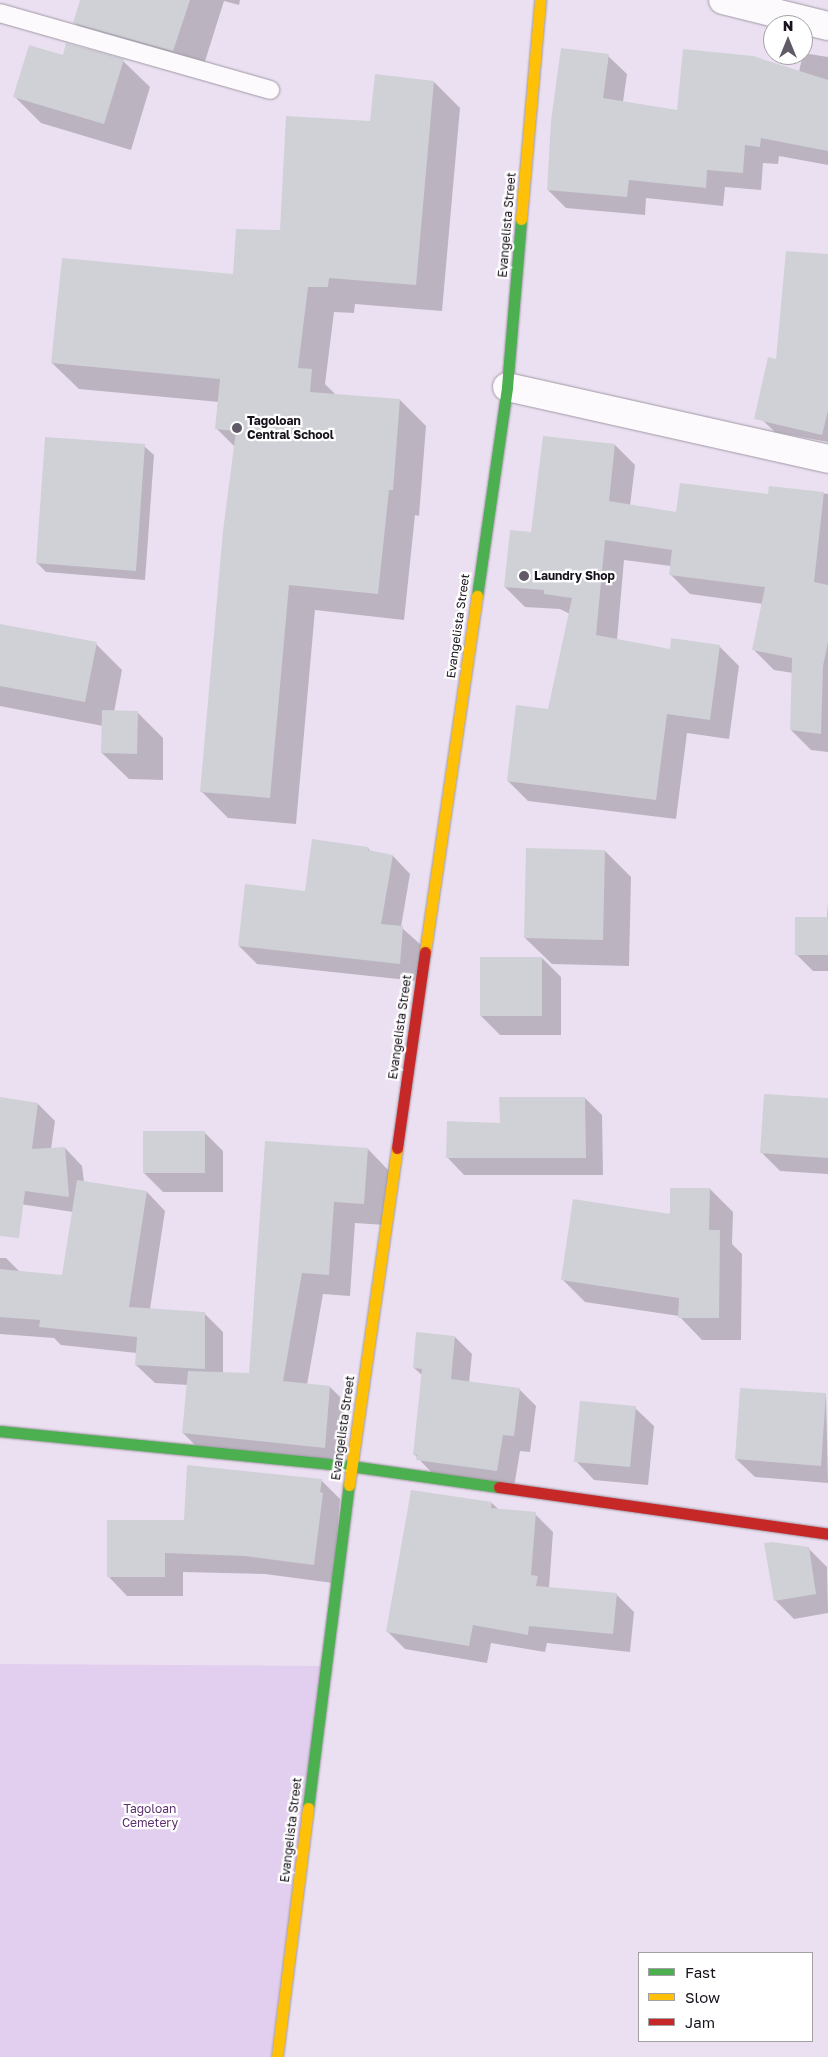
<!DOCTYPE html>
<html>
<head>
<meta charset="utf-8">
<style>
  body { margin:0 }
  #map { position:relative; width:828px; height:2057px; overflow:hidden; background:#ebe0f1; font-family:"Golos Text",sans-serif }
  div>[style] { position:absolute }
  .green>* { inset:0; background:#e2ceee }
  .shadow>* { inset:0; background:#0003 }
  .building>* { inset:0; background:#cfd1d7 }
  .roads { filter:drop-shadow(0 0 1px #a098a5) drop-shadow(0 0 1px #a098a5) }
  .lane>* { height:18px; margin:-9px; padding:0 9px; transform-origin:9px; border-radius:9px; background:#fcfafd }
  .street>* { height:28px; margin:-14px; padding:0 14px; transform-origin:14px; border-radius:14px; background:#fcfafd }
  .fast>* { height:11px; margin:-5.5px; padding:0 5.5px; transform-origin:5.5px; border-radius:5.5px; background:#4caf50 }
  .slow>* { height:11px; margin:-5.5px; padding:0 5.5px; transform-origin:5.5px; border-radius:5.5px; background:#ffc107 }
  .jam>* { height:11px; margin:-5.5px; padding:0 5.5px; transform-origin:5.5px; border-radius:5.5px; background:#c62828 }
  .dots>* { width:14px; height:14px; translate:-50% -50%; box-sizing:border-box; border:2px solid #fff; border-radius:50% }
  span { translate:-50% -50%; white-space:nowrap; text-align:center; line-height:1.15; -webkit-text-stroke:4.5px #fff; paint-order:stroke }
  .street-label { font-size:12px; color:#18121c }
  .poi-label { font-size:12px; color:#18121c; font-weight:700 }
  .left { translate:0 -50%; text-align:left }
  .park-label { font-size:12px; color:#5b2f70 }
  .legend { position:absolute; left:638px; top:1952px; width:175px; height:90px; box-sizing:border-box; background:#fff; border:1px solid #a3a0a4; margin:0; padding:6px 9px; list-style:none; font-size:15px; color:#18121c }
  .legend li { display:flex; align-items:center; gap:10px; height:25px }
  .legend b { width:25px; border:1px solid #a3a0a4 }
  .north { position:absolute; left:763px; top:15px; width:50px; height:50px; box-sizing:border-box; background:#fff; border:1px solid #a3a0a4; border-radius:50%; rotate:0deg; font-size:14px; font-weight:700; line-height:20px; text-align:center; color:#18121c }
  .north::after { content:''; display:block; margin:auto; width:18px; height:22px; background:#625a67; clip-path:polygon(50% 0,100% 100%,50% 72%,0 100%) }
</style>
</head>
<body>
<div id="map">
  <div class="green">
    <div style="clip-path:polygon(0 1664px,322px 1666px,271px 2057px,0 2057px)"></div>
  </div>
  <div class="shadow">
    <div style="clip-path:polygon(81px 0,240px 0,239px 5px,224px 1px,200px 77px,101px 49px,74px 22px)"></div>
    <div style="clip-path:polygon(803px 53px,828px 57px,828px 165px,779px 156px,778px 164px,763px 163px,761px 190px,725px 187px,723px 206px,646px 198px,645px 215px,566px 208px,548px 190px,608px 56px,627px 74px,623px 102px,678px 112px,799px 72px)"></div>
    <div style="clip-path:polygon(64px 56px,123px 61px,150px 87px,131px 150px,41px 123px,15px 97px)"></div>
    <div style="clip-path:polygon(434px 82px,460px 108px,442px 311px,355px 304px,354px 313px,334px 312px,325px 384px,336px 395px,400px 400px,426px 426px,419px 516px,415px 515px,404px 620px,315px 610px,296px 824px,228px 818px,202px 792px,235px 447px,216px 428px,219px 402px,79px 389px,52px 363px,235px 275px,281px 232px,371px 122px)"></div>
    <div style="clip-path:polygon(828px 366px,828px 442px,775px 432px,756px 414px)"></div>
    <div style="clip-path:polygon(615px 445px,635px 465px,630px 506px,678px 513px,769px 495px,770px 487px,828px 494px,828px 752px,811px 750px,791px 730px,793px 673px,774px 670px,754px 650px,763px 604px,690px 594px,670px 574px,671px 566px,624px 560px,617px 640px,671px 651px,719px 646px,739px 666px,729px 739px,687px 733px,676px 819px,528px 801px,508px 781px,549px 710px,570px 614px,560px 609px,525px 607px,505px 587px,532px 534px)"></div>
    <div style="clip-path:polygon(144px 446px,154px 455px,145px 580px,46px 572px,37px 563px)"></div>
    <div style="clip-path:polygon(0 625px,96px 644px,122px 670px,114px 712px,137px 712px,163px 738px,163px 780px,129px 779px,102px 753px,103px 726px,0 706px)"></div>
    <div style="clip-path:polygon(368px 848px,371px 852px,393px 856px,410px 874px,401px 927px,421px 945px,417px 981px,257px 964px,239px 946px)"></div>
    <div style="clip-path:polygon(605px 851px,631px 877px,629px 966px,552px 964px,525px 938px)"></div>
    <div style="clip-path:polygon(828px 903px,828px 971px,813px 971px,797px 955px,827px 919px)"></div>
    <div style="clip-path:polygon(542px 958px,561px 977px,561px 1035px,500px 1035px,481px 1016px)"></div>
    <div style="clip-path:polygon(585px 1098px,602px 1115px,603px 1175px,464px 1175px,447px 1157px,501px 1124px)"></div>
    <div style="clip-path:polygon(0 1099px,38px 1104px,55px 1121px,51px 1149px,65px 1148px,82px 1166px,84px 1182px,147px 1192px,165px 1211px,150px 1309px,204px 1313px,223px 1332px,223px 1374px,250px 1375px,266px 1142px,368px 1149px,389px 1171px,385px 1225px,355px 1223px,350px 1296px,323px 1294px,307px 1385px,330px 1387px,351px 1408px,345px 1468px,204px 1454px,183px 1433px,188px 1385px,155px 1383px,136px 1365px,137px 1353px,61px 1345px,54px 1338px,0 1334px,0 1258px,6px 1258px,21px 1273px,63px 1277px,73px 1212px,0 1201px)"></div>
    <div style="clip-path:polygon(828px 1099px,828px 1174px,780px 1171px,761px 1152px)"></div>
    <div style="clip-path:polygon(204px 1132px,223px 1151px,223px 1192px,163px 1192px,144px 1173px)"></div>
    <div style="clip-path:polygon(710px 1189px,733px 1212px,732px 1244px,742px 1254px,741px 1340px,702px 1340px,679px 1316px,585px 1302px,562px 1279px)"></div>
    <div style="clip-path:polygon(455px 1337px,472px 1354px,469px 1383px,519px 1389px,536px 1406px,530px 1452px,520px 1451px,514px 1487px,435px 1476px,414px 1454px,423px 1376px,414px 1368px)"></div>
    <div style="clip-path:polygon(826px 1395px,828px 1483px,755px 1477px,736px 1459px)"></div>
    <div style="clip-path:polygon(635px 1408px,654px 1426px,648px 1485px,594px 1480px,576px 1461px)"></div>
    <div style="clip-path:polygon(321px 1480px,340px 1499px,333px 1583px,265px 1574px,183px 1572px,183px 1596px,127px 1596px,109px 1577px)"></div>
    <div style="clip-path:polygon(492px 1503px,499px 1510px,535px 1514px,553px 1532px,549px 1588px,616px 1594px,634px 1612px,630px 1652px,547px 1643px,545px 1652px,491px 1643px,487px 1663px,405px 1649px,387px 1631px)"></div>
    <div style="clip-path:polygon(808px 1548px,827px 1567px,828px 1613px,794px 1619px,775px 1600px)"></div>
  </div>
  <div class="building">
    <div style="clip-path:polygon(80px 0,190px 0,173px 51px,73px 23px)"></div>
    <div style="clip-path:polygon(66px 43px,124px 59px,104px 124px,13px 97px,29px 45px,63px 55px)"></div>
    <div style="clip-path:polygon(561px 48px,609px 54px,603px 98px,677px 110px,683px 49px,753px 56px,828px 80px,828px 151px,761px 138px,760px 147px,745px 145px,743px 173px,707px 170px,706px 188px,629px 180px,627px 197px,547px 190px,551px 121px)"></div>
    <div style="clip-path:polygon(375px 74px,434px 81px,416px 285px,329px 278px,328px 287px,308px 287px,298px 368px,312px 369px,310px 392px,400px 399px,393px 490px,389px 490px,378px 594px,289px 585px,270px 798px,200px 792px,223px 531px,236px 431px,215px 429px,220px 379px,51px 363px,62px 258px,233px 274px,236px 229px,280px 230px,286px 116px,370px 121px)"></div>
    <div style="clip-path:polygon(786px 251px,828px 254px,828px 411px,822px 435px,754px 419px,768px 357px,776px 359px)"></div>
    <div style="clip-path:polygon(543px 436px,615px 444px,609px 501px,676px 512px,680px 483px,768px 494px,769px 486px,824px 492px,814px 582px,828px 585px,828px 642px,823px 666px,821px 734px,790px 730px,792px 658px,752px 650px,765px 587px,669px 575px,672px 550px,605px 540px,596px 635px,670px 649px,671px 638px,720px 645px,710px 720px,667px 714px,656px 800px,507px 781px,516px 705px,548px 709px,572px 598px,544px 594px,544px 590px,504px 587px,510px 530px,531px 532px)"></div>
    <div style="clip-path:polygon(45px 437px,145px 444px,136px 571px,36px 563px)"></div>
    <div style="clip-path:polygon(0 624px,97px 642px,85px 702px,0 686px)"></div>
    <div style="clip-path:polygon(102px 710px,138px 711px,137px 754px,101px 753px)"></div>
    <div style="clip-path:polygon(312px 839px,368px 847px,368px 850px,393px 855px,381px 924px,403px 926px,400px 964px,238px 946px,245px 884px,305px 891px)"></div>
    <div style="clip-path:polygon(526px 848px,605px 850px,603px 940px,524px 938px)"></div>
    <div style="clip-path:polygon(795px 917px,828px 917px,828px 955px,795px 955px)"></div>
    <div style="clip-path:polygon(480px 957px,542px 957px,542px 1016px,480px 1016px)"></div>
    <div style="clip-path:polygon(764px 1094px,828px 1098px,828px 1158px,760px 1153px)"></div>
    <div style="clip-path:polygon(0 1097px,38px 1103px,32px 1149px,65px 1147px,69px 1197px,25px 1191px,19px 1238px,0 1236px)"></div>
    <div style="clip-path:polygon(499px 1097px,585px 1097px,586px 1158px,446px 1158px,447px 1121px,500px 1123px)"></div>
    <div style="clip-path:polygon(143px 1131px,205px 1131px,205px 1173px,143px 1173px)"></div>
    <div style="clip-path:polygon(265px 1141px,368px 1148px,364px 1204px,334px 1202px,329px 1275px,302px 1273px,283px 1381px,330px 1386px,325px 1448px,182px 1433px,188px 1371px,249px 1373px)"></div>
    <div style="clip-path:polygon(77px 1180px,147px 1191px,129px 1307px,205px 1312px,205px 1369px,135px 1365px,137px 1337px,39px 1327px,40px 1320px,0 1317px,0 1269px,62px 1275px)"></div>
    <div style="clip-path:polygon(670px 1188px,710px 1188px,709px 1230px,720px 1230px,719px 1318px,678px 1318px,679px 1298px,561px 1280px,573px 1199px,670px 1214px)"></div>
    <div style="clip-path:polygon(416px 1332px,455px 1336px,451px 1379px,520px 1388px,514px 1436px,503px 1435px,497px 1471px,416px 1460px,417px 1455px,413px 1455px,422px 1369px,413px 1368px)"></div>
    <div style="clip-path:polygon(740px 1388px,826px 1393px,821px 1466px,735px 1459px)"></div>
    <div style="clip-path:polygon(580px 1401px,636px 1406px,630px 1467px,574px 1462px)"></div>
    <div style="clip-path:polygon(187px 1465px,322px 1479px,320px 1492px,323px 1493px,314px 1565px,245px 1556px,165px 1553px,165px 1577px,107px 1577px,107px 1520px,184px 1520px)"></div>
    <div style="clip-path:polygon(411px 1490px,492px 1502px,491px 1508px,536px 1512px,531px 1575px,538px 1576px,536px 1586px,617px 1593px,613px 1634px,529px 1626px,528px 1635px,473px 1625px,469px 1646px,386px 1632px)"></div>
    <div style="clip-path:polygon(771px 1542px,809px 1547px,816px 1594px,774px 1601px,764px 1543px)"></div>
  </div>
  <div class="roads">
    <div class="lane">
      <div style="left:0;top:13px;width:281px;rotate:15.9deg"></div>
    </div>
    <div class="street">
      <div style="left:723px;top:0;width:108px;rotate:13.9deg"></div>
      <div style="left:507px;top:387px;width:329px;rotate:12.6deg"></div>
    </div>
    <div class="fast">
      <div style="left:477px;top:596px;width:211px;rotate:-81.8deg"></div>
      <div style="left:507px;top:387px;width:169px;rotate:-85.2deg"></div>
      <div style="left:0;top:1431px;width:353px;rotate:5.7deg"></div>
      <div style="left:351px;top:1466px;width:149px;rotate:8.1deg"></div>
      <div style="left:308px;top:1808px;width:326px;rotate:-82.8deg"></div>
    </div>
    <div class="slow">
      <div style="left:521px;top:219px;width:220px;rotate:-85deg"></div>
      <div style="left:425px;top:952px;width:360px;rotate:-81.7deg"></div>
      <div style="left:349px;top:1485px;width:340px;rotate:-81.9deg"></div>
      <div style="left:277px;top:2057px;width:251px;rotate:-82.9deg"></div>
    </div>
    <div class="jam">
      <div style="left:397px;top:1148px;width:198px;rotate:-81.9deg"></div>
      <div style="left:499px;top:1487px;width:332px;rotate:8.1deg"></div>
    </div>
  </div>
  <div class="dots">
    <div style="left:237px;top:428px;background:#625a67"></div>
    <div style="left:524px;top:576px;background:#625a67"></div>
  </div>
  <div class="street-label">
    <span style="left:507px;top:225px;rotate:-85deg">Evangelista Street</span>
    <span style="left:458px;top:626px;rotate:-82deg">Evangelista Street</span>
    <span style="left:400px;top:1027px;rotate:-82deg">Evangelista Street</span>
    <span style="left:343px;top:1428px;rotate:-82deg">Evangelista Street</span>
    <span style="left:291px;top:1830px;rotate:-83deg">Evangelista Street</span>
  </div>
  <div class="poi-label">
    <span class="left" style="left:247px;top:428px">Tagoloan<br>Central School</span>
    <span class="left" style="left:534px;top:576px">Laundry Shop</span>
  </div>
  <div class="park-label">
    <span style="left:150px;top:1816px">Tagoloan<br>Cemetery</span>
  </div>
  <ul class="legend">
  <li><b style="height:6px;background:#4caf50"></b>Fast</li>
  <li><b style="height:6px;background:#ffc107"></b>Slow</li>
  <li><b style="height:6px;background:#c62828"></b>Jam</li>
  </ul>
  <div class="north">N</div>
</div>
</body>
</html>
